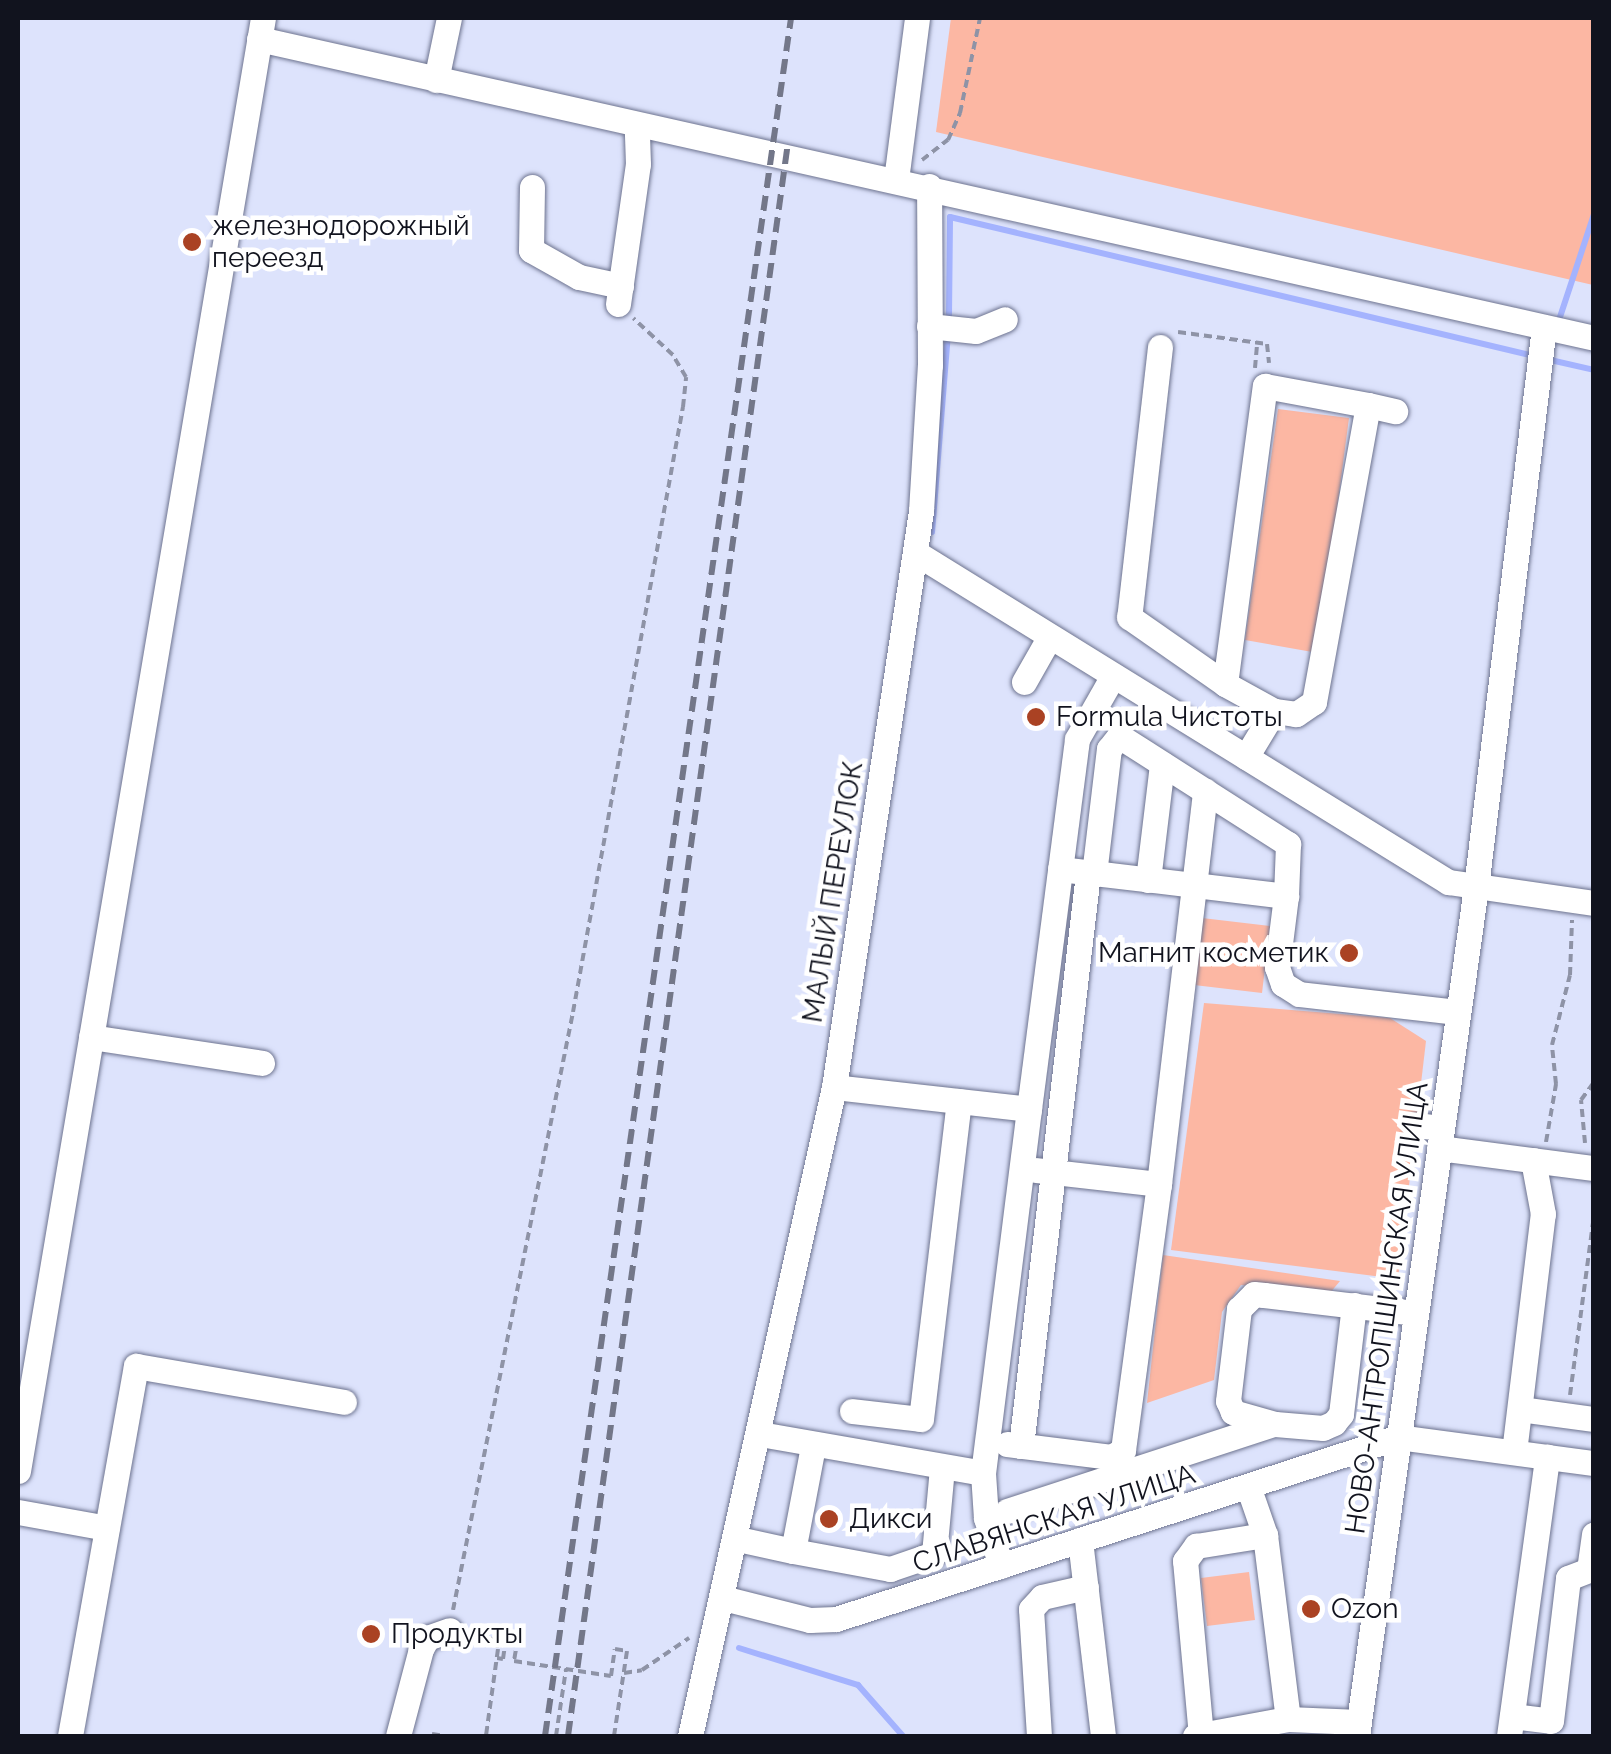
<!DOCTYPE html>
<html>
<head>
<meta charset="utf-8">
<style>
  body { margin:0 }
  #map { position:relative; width:1611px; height:1754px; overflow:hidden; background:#dde3fc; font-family:Raleway,sans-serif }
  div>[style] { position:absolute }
  .green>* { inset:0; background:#fcb7a3 }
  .stream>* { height:6px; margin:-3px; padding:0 3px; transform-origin:3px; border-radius:3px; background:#a4b3fe }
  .path>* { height:4px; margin-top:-2px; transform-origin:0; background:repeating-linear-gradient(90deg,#8e93a6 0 8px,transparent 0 13px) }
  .roads { filter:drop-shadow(0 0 2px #6d738f) drop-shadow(0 0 2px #6d738f) }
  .minor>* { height:25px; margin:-12.5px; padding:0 12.5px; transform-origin:12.5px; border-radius:12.5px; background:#fff }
  .rail>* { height:6px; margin-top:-3px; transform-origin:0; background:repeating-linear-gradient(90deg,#737789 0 15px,transparent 0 23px) }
  .dots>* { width:28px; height:28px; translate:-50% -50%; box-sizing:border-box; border:5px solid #fff; border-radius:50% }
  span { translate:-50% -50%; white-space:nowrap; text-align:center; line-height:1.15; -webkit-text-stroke:9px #fff; paint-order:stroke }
  .poi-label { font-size:28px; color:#11131e }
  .left { translate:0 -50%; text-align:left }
  .right { translate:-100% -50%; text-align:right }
  .street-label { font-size:28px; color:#11131e }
  .frame { position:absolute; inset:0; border:20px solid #11131e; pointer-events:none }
</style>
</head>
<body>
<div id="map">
  <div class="green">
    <div style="clip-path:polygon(951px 18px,1593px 18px,1593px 285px,936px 132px)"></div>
    <div style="clip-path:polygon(1278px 409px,1349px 418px,1318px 653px,1245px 640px)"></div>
    <div style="clip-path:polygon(1202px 918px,1270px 926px,1262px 993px,1194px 985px)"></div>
    <div style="clip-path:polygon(1204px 1003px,1390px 1018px,1426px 1041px,1398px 1279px,1171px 1250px)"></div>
    <div style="clip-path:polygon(1163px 1255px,1340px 1281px,1330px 1293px,1241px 1285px,1222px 1312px,1214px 1380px,1147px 1403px)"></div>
    <div style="clip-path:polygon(1249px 1572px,1255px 1620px,1207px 1626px,1201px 1578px)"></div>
  </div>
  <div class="stream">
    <div style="left:949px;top:316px;width:99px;rotate:-89.4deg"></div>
    <div style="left:950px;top:217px;width:600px;rotate:13.39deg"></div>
    <div style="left:1560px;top:317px;width:108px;rotate:-71.7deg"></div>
    <div style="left:1546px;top:359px;width:49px;rotate:12.9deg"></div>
    <div style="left:932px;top:532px;width:198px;rotate:-85.4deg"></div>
    <div style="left:739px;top:1648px;width:125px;rotate:17.3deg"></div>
    <div style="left:858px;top:1685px;width:68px;rotate:48.6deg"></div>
  </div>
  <div class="path">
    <div style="left:922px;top:160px;width:33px;rotate:-38deg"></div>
    <div style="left:948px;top:140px;width:30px;rotate:-66deg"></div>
    <div style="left:960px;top:113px;width:97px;rotate:-78.1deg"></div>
    <div style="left:1178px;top:332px;width:90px;rotate:7.7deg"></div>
    <div style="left:1267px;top:344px;width:19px;rotate:84deg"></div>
    <div style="left:1255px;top:368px;width:25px;rotate:-85deg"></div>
    <div style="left:1546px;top:1142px;width:59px;rotate:-80.2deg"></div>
    <div style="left:1556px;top:1084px;width:39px;rotate:-96deg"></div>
    <div style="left:1552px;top:1045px;width:72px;rotate:-75.6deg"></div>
    <div style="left:1570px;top:975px;width:55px;rotate:-87.9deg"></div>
    <div style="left:1585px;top:1143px;width:43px;rotate:-95.3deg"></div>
    <div style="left:1581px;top:1100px;width:22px;rotate:-54deg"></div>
    <div style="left:1570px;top:1395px;width:181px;rotate:-82.4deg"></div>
    <div style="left:453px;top:1610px;width:610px;rotate:-78.65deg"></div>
    <div style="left:573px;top:1012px;width:615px;rotate:-79.7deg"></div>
    <div style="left:683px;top:407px;width:30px;rotate:-84deg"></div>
    <div style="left:686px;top:377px;width:26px;rotate:-121deg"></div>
    <div style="left:673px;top:355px;width:54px;rotate:-137.2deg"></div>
    <div style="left:473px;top:1634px;width:24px;rotate:15deg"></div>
    <div style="left:496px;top:1640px;width:9px;rotate:77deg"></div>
    <div style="left:498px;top:1649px;width:88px;rotate:97.9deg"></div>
    <div style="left:497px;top:1658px;width:6px;rotate:9deg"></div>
    <div style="left:503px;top:1659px;width:22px;rotate:-82deg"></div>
    <div style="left:506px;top:1637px;width:12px;rotate:5deg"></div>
    <div style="left:518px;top:1638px;width:23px;rotate:100deg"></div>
    <div style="left:514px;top:1661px;width:98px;rotate:8.8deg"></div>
    <div style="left:611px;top:1676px;width:27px;rotate:-82deg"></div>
    <div style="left:615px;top:1649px;width:12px;rotate:9deg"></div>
    <div style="left:627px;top:1651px;width:86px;rotate:98.7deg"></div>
    <div style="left:624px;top:1673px;width:18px;rotate:-9deg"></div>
    <div style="left:642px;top:1670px;width:57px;rotate:-34.2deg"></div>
    <div style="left:432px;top:1734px;width:13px;rotate:9deg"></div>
    <div style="left:556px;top:1736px;width:68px;rotate:-81.5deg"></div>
  </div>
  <div class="roads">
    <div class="minor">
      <div style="left:259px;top:39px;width:1368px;rotate:12.62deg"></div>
      <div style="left:436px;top:80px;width:63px;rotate:-78.2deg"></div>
      <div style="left:896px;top:180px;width:163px;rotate:-82.6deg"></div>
      <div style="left:532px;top:187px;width:63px;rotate:90.9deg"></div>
      <div style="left:531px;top:250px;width:55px;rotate:29.4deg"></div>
      <div style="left:579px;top:277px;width:43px;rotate:12.1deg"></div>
      <div style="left:618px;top:304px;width:141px;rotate:-81.9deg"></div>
      <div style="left:638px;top:164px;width:38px;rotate:-92deg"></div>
      <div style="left:929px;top:326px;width:47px;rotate:6.1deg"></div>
      <div style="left:976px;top:331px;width:31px;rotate:-22deg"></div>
      <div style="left:1160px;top:347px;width:272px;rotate:96.5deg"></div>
      <div style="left:1129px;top:617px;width:117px;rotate:34.9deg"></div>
      <div style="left:1368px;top:405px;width:302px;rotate:100.3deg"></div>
      <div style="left:1314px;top:702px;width:22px;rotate:146deg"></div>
      <div style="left:1296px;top:714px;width:22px;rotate:-172deg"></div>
      <div style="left:1274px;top:711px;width:56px;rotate:-151.1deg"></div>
      <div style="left:1225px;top:684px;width:301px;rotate:-82.4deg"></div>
      <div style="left:1265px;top:386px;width:105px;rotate:10.5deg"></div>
      <div style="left:1368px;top:405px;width:28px;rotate:13deg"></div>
      <div style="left:916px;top:553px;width:626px;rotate:31.73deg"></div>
      <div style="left:1448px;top:882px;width:148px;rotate:8.2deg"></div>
      <div style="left:1024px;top:682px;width:51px;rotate:-60.4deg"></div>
      <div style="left:1246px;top:757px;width:54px;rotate:-58.7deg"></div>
      <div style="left:1060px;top:869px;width:228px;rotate:6.8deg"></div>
      <div style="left:1286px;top:896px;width:72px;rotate:97.2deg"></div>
      <div style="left:1277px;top:967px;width:18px;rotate:71deg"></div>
      <div style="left:1283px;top:984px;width:19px;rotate:32deg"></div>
      <div style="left:1299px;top:994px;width:160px;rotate:6.5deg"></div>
      <div style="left:1094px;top:874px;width:126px;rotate:-83.2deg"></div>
      <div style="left:1109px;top:749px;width:16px;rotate:-52deg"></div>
      <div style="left:1119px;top:736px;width:201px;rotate:32.6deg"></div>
      <div style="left:1288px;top:844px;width:52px;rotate:92.2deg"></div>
      <div style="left:1148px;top:880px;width:117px;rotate:-83.1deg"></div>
      <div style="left:91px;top:1037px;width:173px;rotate:8.6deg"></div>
      <div style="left:834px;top:1087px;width:196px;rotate:6.4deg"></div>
      <div style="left:1029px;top:1109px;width:367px;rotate:97.2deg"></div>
      <div style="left:1029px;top:1109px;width:373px;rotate:-82.6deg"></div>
      <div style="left:1077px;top:739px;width:73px;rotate:-60.3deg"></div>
      <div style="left:1416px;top:1125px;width:26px;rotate:7deg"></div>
      <div style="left:1439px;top:1148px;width:156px;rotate:7.4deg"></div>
      <div style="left:1159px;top:1184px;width:396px;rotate:-83.3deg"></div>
      <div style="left:1354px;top:1305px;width:110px;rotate:96.8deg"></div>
      <div style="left:1341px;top:1414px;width:11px;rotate:128deg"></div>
      <div style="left:1334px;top:1423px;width:12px;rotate:156deg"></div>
      <div style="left:1323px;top:1428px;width:48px;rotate:-175.2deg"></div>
      <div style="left:1275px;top:1424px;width:44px;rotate:-164.1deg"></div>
      <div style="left:1233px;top:1412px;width:12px;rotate:-114deg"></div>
      <div style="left:1228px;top:1401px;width:93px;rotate:-83.2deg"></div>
      <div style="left:1239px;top:1309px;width:21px;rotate:-45deg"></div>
      <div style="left:1254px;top:1294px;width:10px;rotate:6deg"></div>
      <div style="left:1264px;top:1295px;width:153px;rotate:6.8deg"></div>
      <div style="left:1520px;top:1409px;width:75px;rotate:7.7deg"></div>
      <div style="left:852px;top:1411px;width:69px;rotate:6.6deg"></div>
      <div style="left:921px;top:1419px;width:320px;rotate:-83.2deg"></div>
      <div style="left:760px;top:1434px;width:226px;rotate:9.9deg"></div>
      <div style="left:983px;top:1473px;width:45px;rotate:86.2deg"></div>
      <div style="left:986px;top:1518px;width:50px;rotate:72.6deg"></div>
      <div style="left:1007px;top:1444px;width:105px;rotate:7.1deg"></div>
      <div style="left:1111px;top:1457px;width:14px;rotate:-30deg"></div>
      <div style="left:1123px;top:1450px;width:268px;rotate:-82.3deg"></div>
      <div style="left:1159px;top:1184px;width:124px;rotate:-173.5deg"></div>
      <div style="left:1021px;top:1446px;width:577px;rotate:-83.33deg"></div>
      <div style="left:1514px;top:1452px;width:240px;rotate:-83.1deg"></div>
      <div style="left:1543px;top:1214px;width:55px;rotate:-100.5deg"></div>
      <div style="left:18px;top:1471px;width:1474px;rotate:-80.43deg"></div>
      <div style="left:1249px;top:1489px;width:49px;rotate:70.8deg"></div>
      <div style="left:1265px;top:1535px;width:185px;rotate:82.9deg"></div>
      <div style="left:1007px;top:1511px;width:277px;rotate:-18.1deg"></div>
      <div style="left:18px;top:1512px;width:90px;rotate:10.2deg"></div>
      <div style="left:738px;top:1539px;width:56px;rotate:12.3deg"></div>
      <div style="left:793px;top:1551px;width:107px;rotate:-79.2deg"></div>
      <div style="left:1080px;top:1540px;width:197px;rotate:83.3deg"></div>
      <div style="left:793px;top:1551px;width:99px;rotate:10.5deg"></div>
      <div style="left:890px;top:1569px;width:46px;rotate:-18.8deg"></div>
      <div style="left:934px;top:1554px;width:86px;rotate:-84.7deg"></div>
      <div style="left:723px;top:1598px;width:90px;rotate:14.2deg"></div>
      <div style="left:810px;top:1620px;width:26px;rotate:-2deg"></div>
      <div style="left:836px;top:1619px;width:591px;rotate:-17.94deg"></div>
      <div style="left:1398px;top:1437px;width:198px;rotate:7.6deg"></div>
      <div style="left:1512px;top:1716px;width:39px;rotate:7deg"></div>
      <div style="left:1551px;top:1721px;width:144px;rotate:-83.2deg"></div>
      <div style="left:1568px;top:1578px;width:22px;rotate:-21deg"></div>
      <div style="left:1589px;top:1570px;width:36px;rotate:-82deg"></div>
      <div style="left:70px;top:1736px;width:376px;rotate:-79.9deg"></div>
      <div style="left:136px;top:1366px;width:211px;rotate:9.8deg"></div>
      <div style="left:398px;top:1736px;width:90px;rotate:-75.2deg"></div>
      <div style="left:421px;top:1649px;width:13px;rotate:-61deg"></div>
      <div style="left:427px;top:1638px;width:24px;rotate:-19deg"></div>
      <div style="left:690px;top:1736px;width:665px;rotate:-77.49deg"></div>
      <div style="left:834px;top:1087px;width:583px;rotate:-81.41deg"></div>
      <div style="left:921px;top:511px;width:146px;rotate:-86.5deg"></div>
      <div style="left:930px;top:365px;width:179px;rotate:-90.3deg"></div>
      <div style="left:1039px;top:1736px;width:127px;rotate:-93.6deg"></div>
      <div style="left:1031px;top:1609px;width:16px;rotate:-47deg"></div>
      <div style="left:1042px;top:1597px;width:45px;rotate:-12.8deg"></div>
      <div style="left:1195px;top:1736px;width:95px;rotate:-10.4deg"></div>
      <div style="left:1288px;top:1719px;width:71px;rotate:2.4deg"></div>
      <div style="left:1201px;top:1736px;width:176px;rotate:-95.2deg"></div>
      <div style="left:1185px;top:1561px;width:19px;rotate:-54deg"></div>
      <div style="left:1196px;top:1546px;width:70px;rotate:-9.1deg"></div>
      <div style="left:1357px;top:1736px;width:857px;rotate:-82.02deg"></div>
      <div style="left:1476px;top:887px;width:564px;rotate:-83.08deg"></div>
      <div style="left:1509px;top:1736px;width:282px;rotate:-82.2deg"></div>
    </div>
  </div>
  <div class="rail">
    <div style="left:545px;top:1736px;width:1736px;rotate:-81.85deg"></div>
    <div style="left:568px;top:1736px;width:1609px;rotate:-82.14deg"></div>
  </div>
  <div class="dots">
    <div style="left:192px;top:242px;background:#aa4223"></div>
    <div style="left:1036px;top:717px;background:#aa4223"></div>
    <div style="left:1349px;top:953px;background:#aa4223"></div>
    <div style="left:829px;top:1519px;background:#aa4223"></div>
    <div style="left:1311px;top:1609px;background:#aa4223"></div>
    <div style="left:371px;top:1634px;background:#aa4223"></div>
  </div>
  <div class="poi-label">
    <span class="left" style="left:212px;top:242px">железнодорожный<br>переезд</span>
    <span class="left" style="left:1056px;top:717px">Formula Чистоты</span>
    <span class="right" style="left:1329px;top:953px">Магнит косметик</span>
    <span class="left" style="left:849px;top:1519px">Дикси</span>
    <span class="left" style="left:1331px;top:1609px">Ozon</span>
    <span class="left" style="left:391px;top:1634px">Продукты</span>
  </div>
  <div class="street-label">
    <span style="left:833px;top:892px;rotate:-81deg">МАЛЫЙ ПЕРЕУЛОК</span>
    <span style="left:1387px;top:1308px;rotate:-82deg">НОВО-АНТРОПШИНСКАЯ УЛИЦА</span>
    <span style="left:1054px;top:1519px;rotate:-18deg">СЛАВЯНСКАЯ УЛИЦА</span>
  </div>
  <div class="frame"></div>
</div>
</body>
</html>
